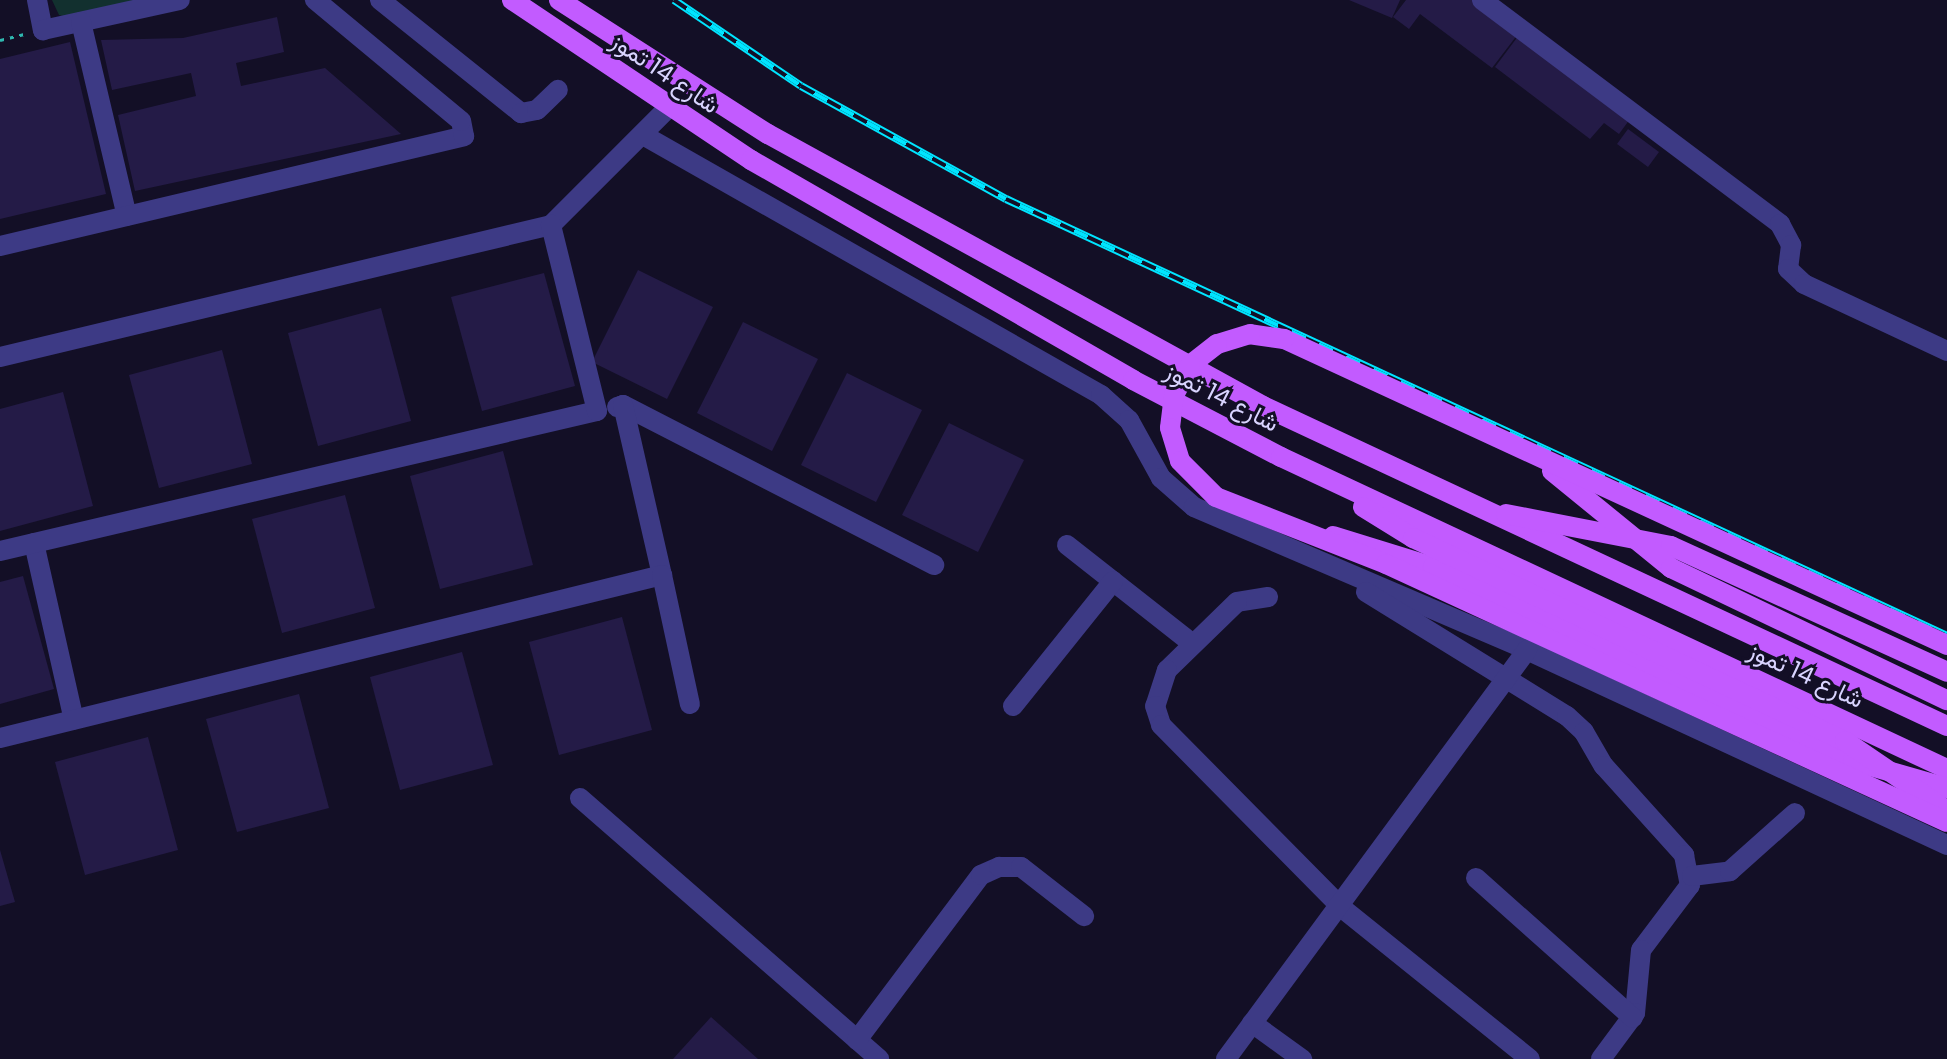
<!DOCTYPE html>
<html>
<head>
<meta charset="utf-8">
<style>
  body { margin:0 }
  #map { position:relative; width:1947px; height:1059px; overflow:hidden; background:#130f26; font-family:Poppins,Vazirmatn,sans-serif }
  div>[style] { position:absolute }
  .green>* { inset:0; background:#12302f }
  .building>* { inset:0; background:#241b47 }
  .path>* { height:3px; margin-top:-1.5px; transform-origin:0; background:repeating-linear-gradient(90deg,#2fb8b0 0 4px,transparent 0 10px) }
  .minor>* { height:20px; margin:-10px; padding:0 10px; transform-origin:10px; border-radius:10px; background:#3d3a85 }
  .major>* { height:20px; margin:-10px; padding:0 10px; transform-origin:10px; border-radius:10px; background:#c25bff }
  .rail>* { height:8px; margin-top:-4px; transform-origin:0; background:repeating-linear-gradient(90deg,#130f26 0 15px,#00e5ff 0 30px); box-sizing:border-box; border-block:2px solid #00e5ff }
  .major-bridge>* { height:20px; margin:-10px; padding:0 10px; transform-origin:10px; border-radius:10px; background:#c25bff }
  span { translate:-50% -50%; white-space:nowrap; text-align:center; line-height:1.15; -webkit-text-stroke:6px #130f26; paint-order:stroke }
  .street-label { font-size:24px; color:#d9d4ff }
</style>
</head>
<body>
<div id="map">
  <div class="green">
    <div style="clip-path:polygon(52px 0,146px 0,67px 17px,59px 15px)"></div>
  </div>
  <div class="building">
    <div style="clip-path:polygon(1349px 0,1400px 0,1392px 18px)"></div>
    <div style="clip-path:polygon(1406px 0,1473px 0,1518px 34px,1492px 68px,1420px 14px,1409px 29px,1393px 17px)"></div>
    <div style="clip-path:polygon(277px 17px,284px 52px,236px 63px,241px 86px,325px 68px,401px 134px,135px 191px,118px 115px,196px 96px,191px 73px,112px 90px,101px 40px,183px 38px)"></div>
    <div style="clip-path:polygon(1519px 35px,1630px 119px,1619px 134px,1604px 123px,1590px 139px,1495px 67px)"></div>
    <div style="clip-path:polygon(70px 42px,106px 194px,0 219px,0 59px)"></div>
    <div style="clip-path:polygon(1628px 129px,1659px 152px,1648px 167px,1617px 144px)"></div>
    <div style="clip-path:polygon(638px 270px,713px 307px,667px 399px,592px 362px)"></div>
    <div style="clip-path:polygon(544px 273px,575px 386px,482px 411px,451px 297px)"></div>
    <div style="clip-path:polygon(381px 308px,411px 421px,318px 446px,288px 333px)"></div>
    <div style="clip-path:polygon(743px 322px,818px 359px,772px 451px,697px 413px)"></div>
    <div style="clip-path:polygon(222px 350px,252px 464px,159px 488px,129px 375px)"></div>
    <div style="clip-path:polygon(847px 373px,922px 410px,876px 502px,801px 465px)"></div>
    <div style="clip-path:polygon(63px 392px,93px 506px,0 531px,0 409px)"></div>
    <div style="clip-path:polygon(949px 423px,1024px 460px,978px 552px,902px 515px)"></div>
    <div style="clip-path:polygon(503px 451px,533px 565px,440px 589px,410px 476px)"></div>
    <div style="clip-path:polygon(345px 495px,375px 608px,282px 633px,252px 519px)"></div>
    <div style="clip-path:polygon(23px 576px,54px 689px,0 704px,0 582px)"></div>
    <div style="clip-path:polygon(622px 617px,652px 730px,559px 755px,529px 642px)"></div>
    <div style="clip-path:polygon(462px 652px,493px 765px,400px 790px,370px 677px)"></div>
    <div style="clip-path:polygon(299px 694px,329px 808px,237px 832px,206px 719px)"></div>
    <div style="clip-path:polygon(148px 737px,178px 850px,85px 875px,55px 762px)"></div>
    <div style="clip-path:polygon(0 850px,15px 902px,0 906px)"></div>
    <div style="clip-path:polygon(711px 1017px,758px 1059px,673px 1059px)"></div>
  </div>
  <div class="path">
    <div style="left:0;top:40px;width:25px;rotate:-14deg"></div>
  </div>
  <div class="minor">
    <div style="left:37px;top:0;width:31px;rotate:79deg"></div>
    <div style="left:43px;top:30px;width:140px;rotate:-12.4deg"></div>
    <div style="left:380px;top:0;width:181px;rotate:38.7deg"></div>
    <div style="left:521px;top:113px;width:16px;rotate:-11deg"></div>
    <div style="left:537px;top:110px;width:29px;rotate:-44deg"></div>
    <div style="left:1482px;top:0;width:373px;rotate:36.9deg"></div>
    <div style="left:1780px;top:224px;width:24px;rotate:62deg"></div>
    <div style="left:1791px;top:245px;width:24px;rotate:97deg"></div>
    <div style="left:1788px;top:269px;width:22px;rotate:43deg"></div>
    <div style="left:1804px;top:284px;width:158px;rotate:25.1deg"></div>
    <div style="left:81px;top:22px;width:199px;rotate:76.7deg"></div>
    <div style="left:643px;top:135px;width:527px;rotate:29.58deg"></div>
    <div style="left:1101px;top:395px;width:38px;rotate:42deg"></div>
    <div style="left:1129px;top:420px;width:66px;rotate:61.1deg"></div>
    <div style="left:1161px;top:478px;width:44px;rotate:41.3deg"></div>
    <div style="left:1194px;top:507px;width:362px;rotate:23.2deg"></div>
    <div style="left:1527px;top:650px;width:463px;rotate:24.9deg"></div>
    <div style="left:0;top:246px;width:477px;rotate:-13.3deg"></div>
    <div style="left:464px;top:136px;width:15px;rotate:-101deg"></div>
    <div style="left:461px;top:121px;width:190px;rotate:-140.3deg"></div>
    <div style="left:0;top:357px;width:567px;rotate:-13.47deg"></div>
    <div style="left:551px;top:225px;width:165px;rotate:-45deg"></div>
    <div style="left:623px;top:405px;width:350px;rotate:27.2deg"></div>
    <div style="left:617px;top:407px;width:6px;rotate:-18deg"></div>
    <div style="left:623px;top:405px;width:174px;rotate:77.1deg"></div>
    <div style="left:34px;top:543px;width:181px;rotate:77.3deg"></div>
    <div style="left:1067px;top:545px;width:160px;rotate:38.2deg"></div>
    <div style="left:0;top:551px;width:613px;rotate:-13.2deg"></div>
    <div style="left:597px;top:411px;width:192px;rotate:-103.9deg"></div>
    <div style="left:1366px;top:592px;width:236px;rotate:31.7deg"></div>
    <div style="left:1567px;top:716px;width:23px;rotate:43deg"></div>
    <div style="left:1584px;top:732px;width:39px;rotate:60deg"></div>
    <div style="left:1604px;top:766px;width:120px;rotate:48deg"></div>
    <div style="left:1684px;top:855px;width:31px;rotate:79deg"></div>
    <div style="left:1690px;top:885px;width:81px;rotate:127deg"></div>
    <div style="left:1641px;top:950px;width:63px;rotate:95.4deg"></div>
    <div style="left:1635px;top:1013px;width:57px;rotate:126.5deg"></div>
    <div style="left:1268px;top:597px;width:31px;rotate:171deg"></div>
    <div style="left:1237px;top:602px;width:98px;rotate:135.8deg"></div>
    <div style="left:1167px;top:670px;width:38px;rotate:108deg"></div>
    <div style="left:1155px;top:706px;width:20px;rotate:72deg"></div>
    <div style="left:1161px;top:725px;width:257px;rotate:45.3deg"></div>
    <div style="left:1342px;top:908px;width:241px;rotate:38.8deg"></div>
    <div style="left:1013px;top:706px;width:160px;rotate:-51.3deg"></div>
    <div style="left:0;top:738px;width:682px;rotate:-13.83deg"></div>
    <div style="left:662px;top:575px;width:132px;rotate:77.8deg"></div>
    <div style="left:580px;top:798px;width:397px;rotate:41.1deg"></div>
    <div style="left:1692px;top:876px;width:38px;rotate:-7deg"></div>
    <div style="left:1730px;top:871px;width:87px;rotate:-41.7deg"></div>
    <div style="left:1476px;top:878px;width:210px;rotate:41.7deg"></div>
    <div style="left:1252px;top:1023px;width:62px;rotate:35.8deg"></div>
    <div style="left:857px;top:1040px;width:206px;rotate:-53.1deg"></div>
    <div style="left:981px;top:875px;width:20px;rotate:-24deg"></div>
    <div style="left:999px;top:867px;width:22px"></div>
    <div style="left:1021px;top:867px;width:80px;rotate:37.9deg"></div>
    <div style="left:1226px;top:1059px;width:508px;rotate:-53.65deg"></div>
  </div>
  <div class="major">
    <div style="left:512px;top:0;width:288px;rotate:33.8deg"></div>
    <div style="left:751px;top:160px;width:441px;rotate:29.9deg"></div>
    <div style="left:1133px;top:380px;width:167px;rotate:27.5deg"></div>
    <div style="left:1281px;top:457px;width:735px;rotate:25.1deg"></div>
    <div style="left:559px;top:0;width:248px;rotate:32.7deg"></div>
    <div style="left:768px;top:134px;width:565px;rotate:28.79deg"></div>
    <div style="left:1263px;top:406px;width:755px;rotate:25.07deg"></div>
    <div style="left:1363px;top:507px;width:59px;rotate:31.8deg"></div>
    <div style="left:1506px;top:514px;width:168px;rotate:11deg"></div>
    <div style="left:1671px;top:546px;width:303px;rotate:24.5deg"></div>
    <div style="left:1333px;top:536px;width:105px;rotate:17.2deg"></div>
    <div style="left:1433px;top:567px;width:463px;rotate:24.8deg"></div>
    <div style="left:1853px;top:761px;width:98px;rotate:16deg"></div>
  </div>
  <div class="rail">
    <div style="left:674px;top:0;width:153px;rotate:34.1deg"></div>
    <div style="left:801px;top:86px;width:234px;rotate:28.9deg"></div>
    <div style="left:1006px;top:199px;width:1038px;rotate:24.91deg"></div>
  </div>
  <div class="major-bridge">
    <div style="left:1552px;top:471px;width:154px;rotate:39.2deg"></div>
    <div style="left:1671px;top:568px;width:306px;rotate:25.6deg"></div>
    <div style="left:1413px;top:538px;width:477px;rotate:25.2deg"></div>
    <div style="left:1845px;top:741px;width:122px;rotate:34.3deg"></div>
    <div style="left:1947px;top:645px;width:730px;rotate:-155.22deg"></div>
    <div style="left:1284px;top:339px;width:34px;rotate:-172deg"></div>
    <div style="left:1250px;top:334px;width:34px;rotate:163deg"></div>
    <div style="left:1217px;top:344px;width:34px;rotate:142deg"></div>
    <div style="left:1190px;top:365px;width:34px;rotate:118deg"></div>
    <div style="left:1174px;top:395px;width:33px;rotate:97deg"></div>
    <div style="left:1170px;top:428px;width:34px;rotate:73deg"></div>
    <div style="left:1180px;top:461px;width:51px;rotate:45deg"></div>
    <div style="left:1216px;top:497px;width:183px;rotate:21.5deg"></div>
    <div style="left:1386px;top:564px;width:617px;rotate:24.7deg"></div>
  </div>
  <div class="street-label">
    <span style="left:665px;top:73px;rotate:34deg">شارع 14 تموز</span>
    <span style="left:1222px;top:397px;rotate:27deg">شارع 14 تموز</span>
    <span style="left:1806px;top:675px;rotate:25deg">شارع 14 تموز</span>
  </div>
</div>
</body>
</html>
